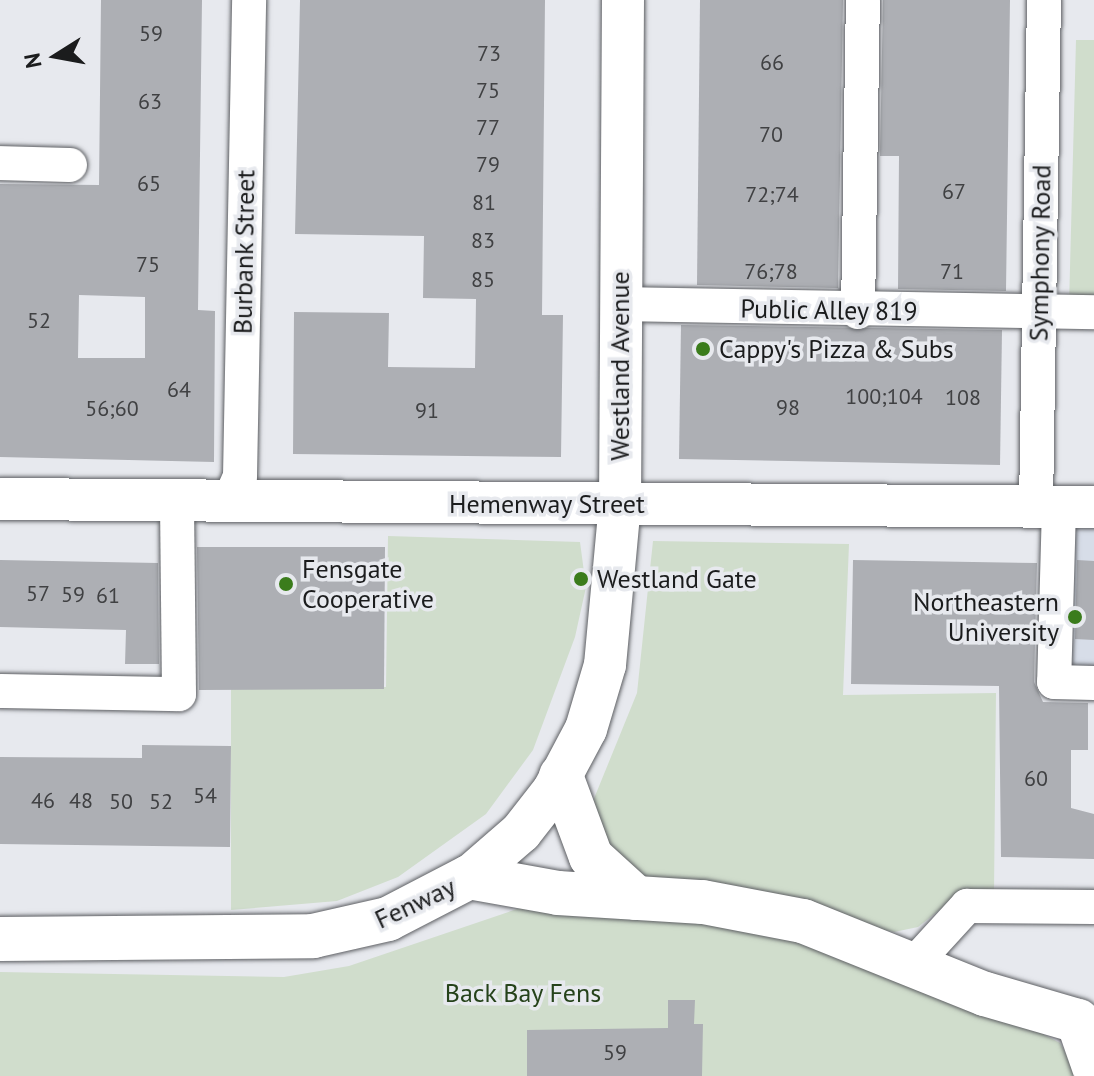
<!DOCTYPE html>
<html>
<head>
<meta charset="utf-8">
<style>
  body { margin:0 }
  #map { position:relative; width:1094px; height:1076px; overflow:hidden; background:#e7e9ee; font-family:"PT Sans",sans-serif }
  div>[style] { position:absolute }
  .built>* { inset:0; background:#d7dde8 }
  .green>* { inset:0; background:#d0ddcc }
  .building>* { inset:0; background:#adafb4 }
  .roads { filter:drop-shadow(0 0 2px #5d5f63) drop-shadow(0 0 2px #5d5f63) }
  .minor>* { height:34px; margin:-17px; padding:0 17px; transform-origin:17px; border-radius:17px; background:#fff }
  .major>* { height:42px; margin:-21px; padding:0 21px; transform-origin:21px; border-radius:21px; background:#fff }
  .highway>* { height:44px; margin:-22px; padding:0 22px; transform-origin:22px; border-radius:22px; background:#fff }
  .dots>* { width:22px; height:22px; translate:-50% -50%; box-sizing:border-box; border:4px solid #e7e9ee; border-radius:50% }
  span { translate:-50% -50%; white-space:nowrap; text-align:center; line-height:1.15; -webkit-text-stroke:7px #e7e9ee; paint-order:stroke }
  .number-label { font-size:22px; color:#404143 }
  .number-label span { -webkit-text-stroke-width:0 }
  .street-label { font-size:26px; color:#1b1c1d }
  .poi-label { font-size:26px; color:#1b1c1d }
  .left { translate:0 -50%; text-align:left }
  .right { translate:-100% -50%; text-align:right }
  .park-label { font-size:26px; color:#25421a }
  .north { position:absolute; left:16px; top:16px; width:80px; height:80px; -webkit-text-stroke:6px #e7e9ee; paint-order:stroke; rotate:259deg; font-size:22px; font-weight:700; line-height:32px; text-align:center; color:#1b1c1d }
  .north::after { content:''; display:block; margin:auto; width:28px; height:36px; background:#1b1c1d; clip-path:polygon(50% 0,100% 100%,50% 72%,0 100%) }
</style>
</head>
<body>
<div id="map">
  <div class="built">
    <div style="clip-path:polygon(1059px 507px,1094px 507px,1094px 683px,1054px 682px)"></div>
  </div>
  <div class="green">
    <div style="clip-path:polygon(1076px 40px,1094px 40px,1094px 306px,1069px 306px)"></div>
    <div style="clip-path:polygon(388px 536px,580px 542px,586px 587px,575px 637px,533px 750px,486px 814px,398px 877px,337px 901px,231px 910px,231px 685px,386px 687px)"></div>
    <div style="clip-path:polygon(653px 541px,849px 544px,843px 695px,996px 693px,994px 893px,956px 897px,918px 927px,894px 932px,641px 884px,605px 854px,593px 801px,637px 693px)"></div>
    <div style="clip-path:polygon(520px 908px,688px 917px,770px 932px,1033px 1029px,1060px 1043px,1078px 1076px,0 1076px,0 972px,284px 977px,349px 966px)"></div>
  </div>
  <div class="building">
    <div style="clip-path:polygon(evenodd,101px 0,202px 0,198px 310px,215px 311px,214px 462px,0 457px,0 184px,99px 185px,101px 0,79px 295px,145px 297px,145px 358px,78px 358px,79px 295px)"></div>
    <div style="clip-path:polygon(300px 0,545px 0,542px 315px,563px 315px,561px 457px,293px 454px,294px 312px,389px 313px,388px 367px,475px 368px,476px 299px,423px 298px,424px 236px,295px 234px)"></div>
    <div style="clip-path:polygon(700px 0,843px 0,838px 288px,697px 285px)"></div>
    <div style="clip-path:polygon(883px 0,1010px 0,1006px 291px,898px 289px,899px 156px,880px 156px)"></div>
    <div style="clip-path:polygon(681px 325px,1002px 330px,1000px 465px,679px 459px)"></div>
    <div style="clip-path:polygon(197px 547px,385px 547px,384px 689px,199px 690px)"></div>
    <div style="clip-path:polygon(0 560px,158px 563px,159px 664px,125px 664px,126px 630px,0 627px)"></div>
    <div style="clip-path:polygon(853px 560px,1037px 563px,1034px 682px,1043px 702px,1088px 703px,1088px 750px,1071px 750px,1071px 808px,1094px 814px,1094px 859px,1001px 857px,999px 686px,851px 684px)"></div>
    <div style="clip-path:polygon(1077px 560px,1094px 561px,1094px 640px,1075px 639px)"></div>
    <div style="clip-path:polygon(142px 745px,231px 746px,230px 847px,0 844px,0 757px,142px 758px)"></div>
    <div style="clip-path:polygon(668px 1000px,695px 1000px,694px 1024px,703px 1024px,702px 1076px,527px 1076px,527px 1030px,668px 1028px)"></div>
  </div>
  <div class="roads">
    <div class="minor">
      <div style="left:0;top:163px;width:70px;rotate:1.6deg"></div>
      <div style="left:620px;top:304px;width:474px;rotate:1deg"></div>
      <div style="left:858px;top:312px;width:312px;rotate:-89.1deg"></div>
      <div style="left:229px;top:501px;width:27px;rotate:-66deg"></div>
      <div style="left:240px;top:476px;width:476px;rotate:-88.9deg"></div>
      <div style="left:1036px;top:507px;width:507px;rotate:-89.1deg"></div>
      <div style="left:1059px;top:507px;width:175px;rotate:91.6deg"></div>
      <div style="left:1054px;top:682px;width:40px;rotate:1.4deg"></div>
      <div style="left:0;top:691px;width:179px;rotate:1deg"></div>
      <div style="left:179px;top:694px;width:193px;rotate:-90.6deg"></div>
      <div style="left:914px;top:964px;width:79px;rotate:-47.6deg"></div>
      <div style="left:967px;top:906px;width:127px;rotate:0.5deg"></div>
    </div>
    <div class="major">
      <div style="left:0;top:499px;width:1094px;rotate:0.42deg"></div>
      <div style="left:469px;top:877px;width:69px;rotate:-40.9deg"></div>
      <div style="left:521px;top:832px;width:52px;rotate:-52deg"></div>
      <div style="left:553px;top:791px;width:70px;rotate:-62deg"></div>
      <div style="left:586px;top:729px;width:67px;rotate:-73.5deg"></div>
      <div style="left:605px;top:665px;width:162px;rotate:-84.7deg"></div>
      <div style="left:620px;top:504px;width:504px;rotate:-89.66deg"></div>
    </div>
    <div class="highway">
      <div style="left:561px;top:776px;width:86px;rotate:69.7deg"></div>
      <div style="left:591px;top:857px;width:61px;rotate:42.3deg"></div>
      <div style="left:0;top:939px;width:313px;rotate:-0.5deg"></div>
      <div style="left:313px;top:936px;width:77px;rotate:-12.8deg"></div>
      <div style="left:388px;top:919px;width:91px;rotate:-27.4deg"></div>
      <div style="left:469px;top:877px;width:90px;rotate:10.2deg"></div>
      <div style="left:558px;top:893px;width:145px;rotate:3.6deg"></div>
      <div style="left:703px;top:902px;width:102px;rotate:10.8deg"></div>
      <div style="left:803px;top:921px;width:196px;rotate:21.9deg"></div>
      <div style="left:985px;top:994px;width:97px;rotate:16.2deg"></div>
      <div style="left:1078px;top:1021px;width:49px;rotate:70.8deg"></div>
    </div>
  </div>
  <div class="dots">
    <div style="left:703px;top:349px;background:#3b7c1c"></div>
    <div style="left:581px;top:579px;background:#3b7c1c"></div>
    <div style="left:286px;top:584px;background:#3b7c1c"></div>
    <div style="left:1075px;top:617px;background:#3b7c1c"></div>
  </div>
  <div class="number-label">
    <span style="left:151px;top:34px">59</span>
    <span style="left:489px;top:54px">73</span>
    <span style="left:772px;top:63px">66</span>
    <span style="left:488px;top:91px">75</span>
    <span style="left:150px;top:102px">63</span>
    <span style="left:488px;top:128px">77</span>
    <span style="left:771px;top:135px">70</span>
    <span style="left:488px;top:165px">79</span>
    <span style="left:149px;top:184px">65</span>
    <span style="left:954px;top:192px">67</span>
    <span style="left:772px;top:195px">72;74</span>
    <span style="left:484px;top:203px">81</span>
    <span style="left:483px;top:241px">83</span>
    <span style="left:148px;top:265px">75</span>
    <span style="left:771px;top:272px">76;78</span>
    <span style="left:952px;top:272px">71</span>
    <span style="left:483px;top:280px">85</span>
    <span style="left:39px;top:321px">52</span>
    <span style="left:179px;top:390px">64</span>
    <span style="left:884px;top:397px">100;104</span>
    <span style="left:963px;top:398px">108</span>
    <span style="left:788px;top:408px">98</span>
    <span style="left:112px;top:409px">56;60</span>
    <span style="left:427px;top:411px">91</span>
    <span style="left:38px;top:594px">57</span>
    <span style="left:73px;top:595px">59</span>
    <span style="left:108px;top:596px">61</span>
    <span style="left:1036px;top:779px">60</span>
    <span style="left:205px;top:796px">54</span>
    <span style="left:43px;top:801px">46</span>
    <span style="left:81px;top:801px">48</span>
    <span style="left:121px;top:802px">50</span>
    <span style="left:161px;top:802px">52</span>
    <span style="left:615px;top:1053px">59</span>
  </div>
  <div class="street-label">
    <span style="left:244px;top:252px;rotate:-89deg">Burbank Street</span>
    <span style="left:1040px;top:253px;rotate:-89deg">Symphony Road</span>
    <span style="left:829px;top:310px;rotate:1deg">Public Alley 819</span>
    <span style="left:620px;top:366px;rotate:-90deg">Westland Avenue</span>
    <span style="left:547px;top:504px">Hemenway Street</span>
    <span style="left:415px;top:903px;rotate:-25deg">Fenway</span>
  </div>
  <div class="poi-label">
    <span class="left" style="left:719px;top:349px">Cappy's Pizza &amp; Subs</span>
    <span class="left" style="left:302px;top:584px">Fensgate<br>Cooperative</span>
    <span class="left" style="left:597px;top:579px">Westland Gate</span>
    <span class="right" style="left:1059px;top:617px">Northeastern<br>University</span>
  </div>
  <div class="park-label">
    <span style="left:523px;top:993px">Back Bay Fens</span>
  </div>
  <div class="north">N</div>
</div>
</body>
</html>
